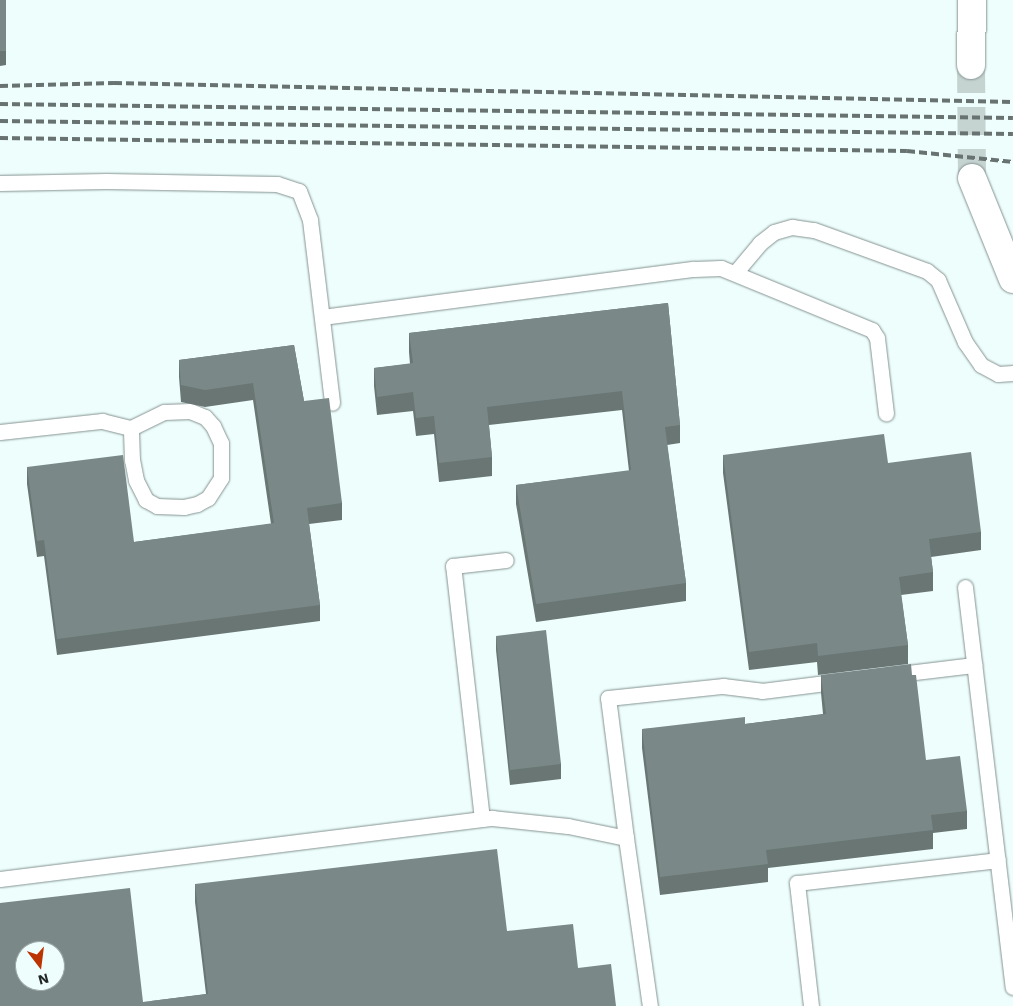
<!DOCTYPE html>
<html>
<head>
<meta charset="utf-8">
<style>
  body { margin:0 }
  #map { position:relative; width:1013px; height:1006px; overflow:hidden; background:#eefefc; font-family:"Work Sans",sans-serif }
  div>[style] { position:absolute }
  .minor-tunnel>* { height:28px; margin-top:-14px; transform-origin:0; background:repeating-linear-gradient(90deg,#c5d3d1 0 28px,transparent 0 42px) }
  .roads { filter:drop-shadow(0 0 1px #849391) drop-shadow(0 0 1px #849391) }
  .service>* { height:15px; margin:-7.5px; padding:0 7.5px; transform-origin:7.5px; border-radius:7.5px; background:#fff }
  .minor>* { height:28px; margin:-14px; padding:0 14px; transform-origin:14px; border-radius:14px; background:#fff }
  .rail>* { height:4px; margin-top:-2px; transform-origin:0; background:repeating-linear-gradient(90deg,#687270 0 8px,transparent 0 12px) }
  .wall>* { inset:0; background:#697674 }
  .building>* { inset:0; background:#7a8987 }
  span { translate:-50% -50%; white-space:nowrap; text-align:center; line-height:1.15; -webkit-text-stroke:4px #eefefc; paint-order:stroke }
  .north { position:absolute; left:15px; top:941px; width:50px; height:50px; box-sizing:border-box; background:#eefefc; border:1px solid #9ca8a7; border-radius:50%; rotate:165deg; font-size:14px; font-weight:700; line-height:20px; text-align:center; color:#222827 }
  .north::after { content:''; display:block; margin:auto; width:18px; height:22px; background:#bd3403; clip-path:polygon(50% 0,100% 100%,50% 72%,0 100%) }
</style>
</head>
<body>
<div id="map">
  <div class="minor-tunnel">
    <div style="left:971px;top:65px;width:113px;rotate:89.5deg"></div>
  </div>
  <div class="roads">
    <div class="service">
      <div style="left:0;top:183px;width:106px;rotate:-1.1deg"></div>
      <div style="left:106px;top:181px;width:171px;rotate:1deg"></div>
      <div style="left:277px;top:184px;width:23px;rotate:18deg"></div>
      <div style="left:299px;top:191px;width:31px;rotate:69deg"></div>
      <div style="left:310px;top:220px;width:184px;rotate:83.1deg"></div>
      <div style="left:735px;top:273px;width:39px;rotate:-50deg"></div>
      <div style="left:760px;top:243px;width:18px;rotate:-38deg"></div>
      <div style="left:774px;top:232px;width:19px;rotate:-16deg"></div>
      <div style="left:792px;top:227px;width:22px;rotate:8deg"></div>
      <div style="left:814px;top:230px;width:120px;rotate:19.9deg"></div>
      <div style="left:927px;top:271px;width:14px;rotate:39deg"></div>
      <div style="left:938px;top:280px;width:68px;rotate:66.5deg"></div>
      <div style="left:965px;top:342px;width:28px;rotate:55deg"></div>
      <div style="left:981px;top:365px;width:19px;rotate:28deg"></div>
      <div style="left:998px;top:374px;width:15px;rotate:-4deg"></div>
      <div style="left:322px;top:317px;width:375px;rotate:-7.4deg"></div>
      <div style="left:694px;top:269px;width:27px;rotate:-2deg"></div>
      <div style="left:721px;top:268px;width:163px;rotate:22.3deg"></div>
      <div style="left:872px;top:330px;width:9px;rotate:58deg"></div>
      <div style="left:877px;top:338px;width:76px;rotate:83.2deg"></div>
      <div style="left:190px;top:411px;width:16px;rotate:22deg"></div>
      <div style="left:205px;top:417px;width:12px;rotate:48deg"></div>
      <div style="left:213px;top:426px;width:19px;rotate:65deg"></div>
      <div style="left:221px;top:443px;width:35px;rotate:90deg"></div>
      <div style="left:221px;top:478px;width:24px;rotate:123deg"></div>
      <div style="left:208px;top:498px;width:13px;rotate:151deg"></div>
      <div style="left:197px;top:504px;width:13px;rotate:167deg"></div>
      <div style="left:184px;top:507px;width:27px;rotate:-178deg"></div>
      <div style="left:157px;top:506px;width:13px;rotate:-151deg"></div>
      <div style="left:146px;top:500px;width:22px;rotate:-117deg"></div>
      <div style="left:136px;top:480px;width:20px;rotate:-101deg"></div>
      <div style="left:132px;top:460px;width:32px;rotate:-92deg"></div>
      <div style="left:131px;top:428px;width:37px;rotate:-26deg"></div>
      <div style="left:164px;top:412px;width:26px;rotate:-2deg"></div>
      <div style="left:0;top:432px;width:103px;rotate:-6.2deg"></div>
      <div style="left:102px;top:421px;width:30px;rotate:14deg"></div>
      <div style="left:965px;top:587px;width:403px;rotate:83.2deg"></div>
      <div style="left:891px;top:675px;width:84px;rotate:-6.9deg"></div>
      <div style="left:482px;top:819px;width:255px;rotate:-96.5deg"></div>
      <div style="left:453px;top:566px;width:53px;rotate:-6.5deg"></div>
      <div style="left:626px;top:838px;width:141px;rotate:-97.3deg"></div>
      <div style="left:608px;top:698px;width:116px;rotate:-6deg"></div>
      <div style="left:723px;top:686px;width:39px;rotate:7deg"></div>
      <div style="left:762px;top:691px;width:80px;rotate:-7.2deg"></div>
      <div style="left:0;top:879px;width:496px;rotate:-7.1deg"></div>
      <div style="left:492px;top:818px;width:76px;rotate:6deg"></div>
      <div style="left:568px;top:826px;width:59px;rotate:11.7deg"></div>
      <div style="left:626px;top:838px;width:170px;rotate:81.9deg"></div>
      <div style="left:811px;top:1006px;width:124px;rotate:-96.5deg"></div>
      <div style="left:797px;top:883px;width:202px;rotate:-6.5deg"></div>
    </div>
    <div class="minor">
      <div style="left:971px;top:65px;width:65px;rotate:-89.1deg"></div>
      <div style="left:972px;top:178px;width:109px;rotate:67.9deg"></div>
    </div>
  </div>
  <div class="rail">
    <div style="left:0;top:86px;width:114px;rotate:-1.5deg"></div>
    <div style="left:114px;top:83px;width:899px;rotate:1.21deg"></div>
    <div style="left:0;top:104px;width:1013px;rotate:0.79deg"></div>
    <div style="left:0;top:121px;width:1013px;rotate:0.74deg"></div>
    <div style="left:0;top:138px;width:907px;rotate:0.82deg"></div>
    <div style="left:907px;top:151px;width:107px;rotate:5.9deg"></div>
  </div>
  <div class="wall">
    <div style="clip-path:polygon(0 0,6px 0,6px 65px,0 66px)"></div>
    <div style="clip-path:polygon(668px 303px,680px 425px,680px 443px,667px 445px,686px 583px,686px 601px,536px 622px,516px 504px,516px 485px,629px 471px,622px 410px,489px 425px,492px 457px,492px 476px,439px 482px,434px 434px,416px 436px,413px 411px,377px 415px,374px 386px,374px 368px,410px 364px,409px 352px,409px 333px)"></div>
    <div style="clip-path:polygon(294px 345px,304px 401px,342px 503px,342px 520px,309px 524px,320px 605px,320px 621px,57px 655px,44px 556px,37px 557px,27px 484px,27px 467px,134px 542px,271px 524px,253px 400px,205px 407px,181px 402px,179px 377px,179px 360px)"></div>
    <div style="clip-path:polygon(723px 455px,888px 463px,981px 532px,981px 550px,931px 557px,933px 572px,933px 591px,901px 595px,908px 645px,908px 664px,818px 675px,817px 662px,749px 670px,723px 473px)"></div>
    <div style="clip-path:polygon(496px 636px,561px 764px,561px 779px,510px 785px,496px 650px)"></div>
    <div style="clip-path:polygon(821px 675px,926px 760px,967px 811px,967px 829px,933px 833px,933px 849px,768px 868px,768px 882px,660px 895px,642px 748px,642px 729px,745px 724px,823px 714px,821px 693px)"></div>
    <div style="clip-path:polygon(195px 884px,507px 931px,578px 968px,143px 1002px,206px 994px,195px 902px)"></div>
  </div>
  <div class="building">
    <div style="clip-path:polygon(0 0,6px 0,6px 51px,0 51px)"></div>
    <div style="clip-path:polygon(668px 303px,680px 425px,665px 427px,686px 583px,536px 604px,516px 485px,631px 470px,622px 391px,487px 407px,492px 457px,439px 463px,434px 416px,416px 418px,413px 392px,377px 397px,374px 368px,413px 363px,409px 333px)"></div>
    <div style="clip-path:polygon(294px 345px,304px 401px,329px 398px,342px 503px,307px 508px,320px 605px,57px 639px,44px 540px,37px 541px,27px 467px,123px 455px,134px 542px,274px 523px,253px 383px,205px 390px,181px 385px,179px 360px)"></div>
    <div style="clip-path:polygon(884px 434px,888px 463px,971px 452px,981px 532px,929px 539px,933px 572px,899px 577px,908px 645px,818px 656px,817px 643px,749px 652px,723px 455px)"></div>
    <div style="clip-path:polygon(546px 630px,561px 764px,510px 770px,496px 636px)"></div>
    <div style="clip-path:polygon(911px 664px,912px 675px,916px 675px,926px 760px,960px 756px,967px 811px,931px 815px,933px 830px,766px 850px,768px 864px,660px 877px,642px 729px,745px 717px,745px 724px,826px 714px,821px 675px)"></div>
    <div style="clip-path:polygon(evenodd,497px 849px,507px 931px,573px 924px,578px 968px,611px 964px,616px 1006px,0 1006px,0 903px,130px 888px,143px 1002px,208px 994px,195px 884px,497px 849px,25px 951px,55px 951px,55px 981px,25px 981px,25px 951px)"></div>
  </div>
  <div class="north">N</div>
</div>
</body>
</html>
